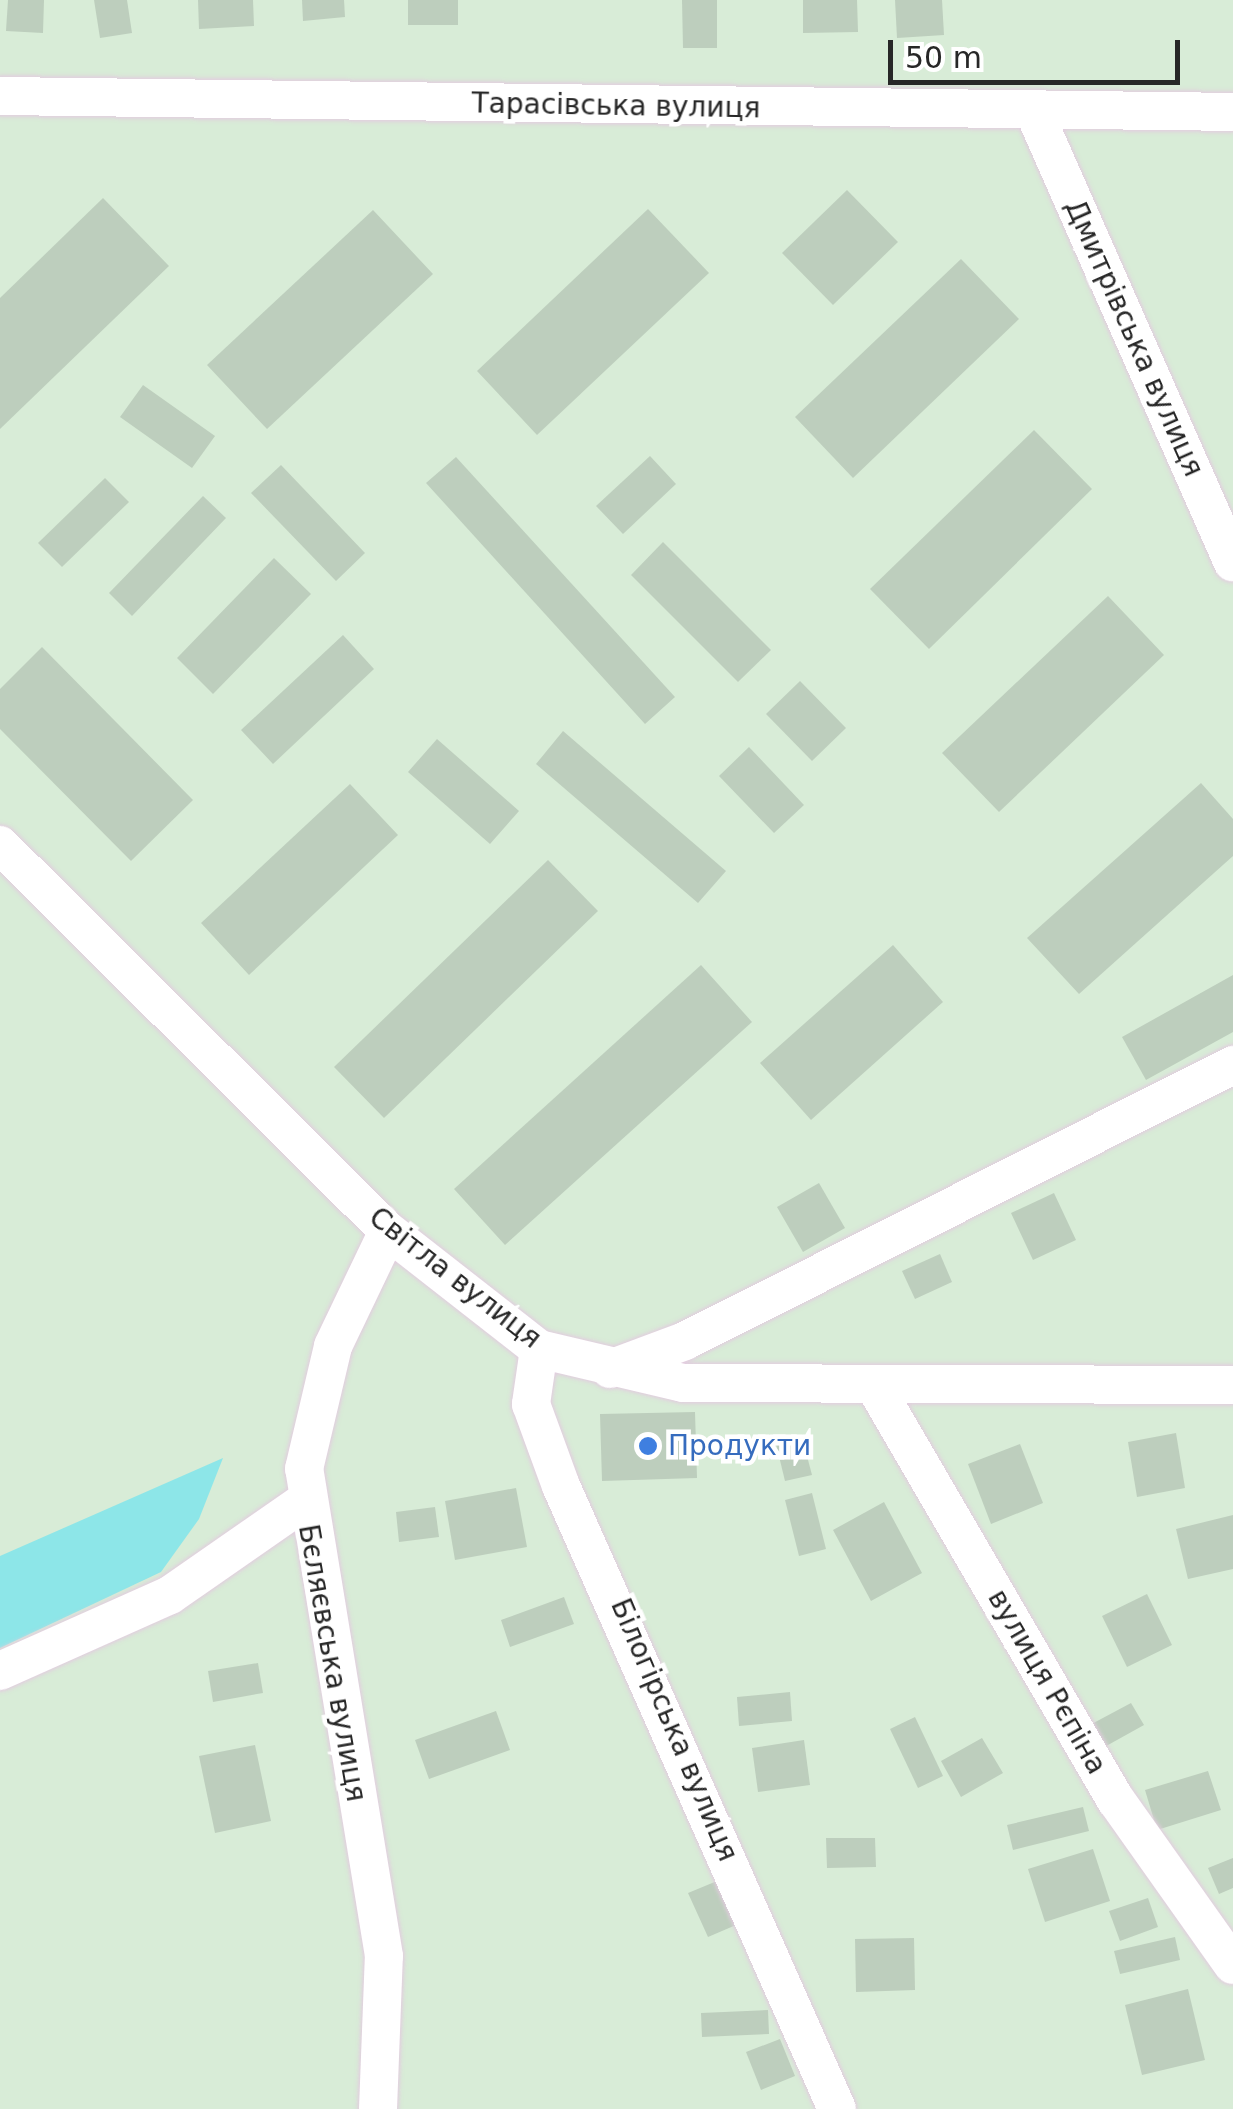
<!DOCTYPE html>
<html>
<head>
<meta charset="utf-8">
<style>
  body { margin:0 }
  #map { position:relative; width:1233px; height:2109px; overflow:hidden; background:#d8ecd7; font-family:"DejaVu Sans",sans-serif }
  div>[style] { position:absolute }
  .green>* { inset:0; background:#8de6e8 }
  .building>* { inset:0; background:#bdcebd }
  .roads { filter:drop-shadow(0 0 2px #e2ccdf) drop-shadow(0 0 2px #e2ccdf) }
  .street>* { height:38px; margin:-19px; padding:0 19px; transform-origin:19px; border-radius:19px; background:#fff }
  .dots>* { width:28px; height:28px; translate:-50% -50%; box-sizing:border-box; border:5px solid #fff; border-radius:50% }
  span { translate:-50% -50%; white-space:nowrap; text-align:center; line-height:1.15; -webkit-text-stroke:9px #fff; paint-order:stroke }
  .street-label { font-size:28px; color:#272727 }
  .shop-label { font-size:28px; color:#366cbe }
  .left { translate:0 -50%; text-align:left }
  .scale { position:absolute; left:888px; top:40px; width:292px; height:45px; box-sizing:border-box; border:5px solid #272727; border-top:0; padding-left:12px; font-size:30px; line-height:35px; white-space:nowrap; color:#272727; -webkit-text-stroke:8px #fff; paint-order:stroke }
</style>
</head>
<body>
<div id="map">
  <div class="green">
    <div style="clip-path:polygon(223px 1458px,199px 1519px,161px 1572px,0 1648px,0 1556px)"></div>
  </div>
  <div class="building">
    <div style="clip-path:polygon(8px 0,44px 0,43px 33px,6px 31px)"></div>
    <div style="clip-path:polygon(94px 0,127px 0,132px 33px,100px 38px)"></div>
    <div style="clip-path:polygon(198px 0,253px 0,254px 26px,199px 29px)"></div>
    <div style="clip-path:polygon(302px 0,344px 0,345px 17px,303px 21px)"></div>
    <div style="clip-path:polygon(408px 0,458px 0,458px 25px,408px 25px)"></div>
    <div style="clip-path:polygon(682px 0,717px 0,717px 48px,683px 48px)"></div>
    <div style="clip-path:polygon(803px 0,857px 0,858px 32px,803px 33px)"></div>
    <div style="clip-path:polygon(895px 0,942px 0,944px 35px,897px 38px)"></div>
    <div style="clip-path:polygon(847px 190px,898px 242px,833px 305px,782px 253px)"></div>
    <div style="clip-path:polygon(103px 198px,169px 266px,0 429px,0 298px)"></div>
    <div style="clip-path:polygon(648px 209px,709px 273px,537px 435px,477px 371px)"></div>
    <div style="clip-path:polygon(373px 210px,433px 274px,267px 429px,207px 365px)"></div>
    <div style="clip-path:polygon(961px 259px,1019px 319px,853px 478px,795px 417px)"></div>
    <div style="clip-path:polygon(143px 385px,215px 436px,192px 468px,120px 417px)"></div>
    <div style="clip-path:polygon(1034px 430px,1092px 489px,929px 649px,870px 589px)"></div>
    <div style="clip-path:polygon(650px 456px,676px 484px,623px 534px,596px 506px)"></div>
    <div style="clip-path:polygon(456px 457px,675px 697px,645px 724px,426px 483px)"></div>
    <div style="clip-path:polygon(281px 465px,365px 553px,336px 581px,251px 493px)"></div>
    <div style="clip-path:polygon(105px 478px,129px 502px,62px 567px,38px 543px)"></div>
    <div style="clip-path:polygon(203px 496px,226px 518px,132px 616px,109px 593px)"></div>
    <div style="clip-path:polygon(663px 542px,771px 650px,738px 682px,631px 575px)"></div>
    <div style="clip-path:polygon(274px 558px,311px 594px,213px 694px,177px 658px)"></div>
    <div style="clip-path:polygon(1108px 596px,1164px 655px,999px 812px,942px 753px)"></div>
    <div style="clip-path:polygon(343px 635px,374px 669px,273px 764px,241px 730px)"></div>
    <div style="clip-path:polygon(42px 647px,193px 800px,131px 861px,0 729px,0 689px)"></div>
    <div style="clip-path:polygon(800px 681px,846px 728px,812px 761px,766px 714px)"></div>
    <div style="clip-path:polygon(563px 731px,726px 871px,698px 903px,536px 764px)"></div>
    <div style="clip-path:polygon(437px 739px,519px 811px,490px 844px,408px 772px)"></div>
    <div style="clip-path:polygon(749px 747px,804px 805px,774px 833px,719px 776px)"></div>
    <div style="clip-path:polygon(1201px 783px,1233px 819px,1233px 856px,1079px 994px,1027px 938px)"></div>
    <div style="clip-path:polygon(350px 784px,398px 835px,249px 975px,201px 923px)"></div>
    <div style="clip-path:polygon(548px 860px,598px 911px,384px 1118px,334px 1067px)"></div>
    <div style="clip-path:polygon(893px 945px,943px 1002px,811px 1120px,760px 1063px)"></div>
    <div style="clip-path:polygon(701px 965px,752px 1022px,505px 1245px,454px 1189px)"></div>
    <div style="clip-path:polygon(1233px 975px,1233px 1032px,1146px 1080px,1122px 1037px)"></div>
    <div style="clip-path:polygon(819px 1183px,845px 1228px,803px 1252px,777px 1207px)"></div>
    <div style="clip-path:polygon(1054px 1193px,1076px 1240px,1033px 1260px,1011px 1213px)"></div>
    <div style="clip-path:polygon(940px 1254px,952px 1282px,915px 1299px,902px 1271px)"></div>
    <div style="clip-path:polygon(695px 1412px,697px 1478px,602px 1481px,600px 1414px)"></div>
    <div style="clip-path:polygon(1176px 1433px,1185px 1488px,1137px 1497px,1128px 1442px)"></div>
    <div style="clip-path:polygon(802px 1437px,812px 1475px,785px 1481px,776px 1444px)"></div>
    <div style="clip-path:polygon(1020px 1444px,1043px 1503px,991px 1524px,968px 1464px)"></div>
    <div style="clip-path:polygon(516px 1488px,527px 1547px,455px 1560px,445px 1501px)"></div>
    <div style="clip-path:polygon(812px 1493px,826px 1549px,799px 1556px,785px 1500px)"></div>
    <div style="clip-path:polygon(884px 1502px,922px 1573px,871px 1601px,833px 1530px)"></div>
    <div style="clip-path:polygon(435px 1507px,439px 1537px,399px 1542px,396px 1512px)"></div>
    <div style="clip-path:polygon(1233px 1515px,1233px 1569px,1188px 1579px,1176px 1529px)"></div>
    <div style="clip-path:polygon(1147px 1594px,1172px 1645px,1127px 1667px,1102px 1616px)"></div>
    <div style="clip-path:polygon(564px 1597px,574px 1624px,510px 1647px,501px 1620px)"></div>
    <div style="clip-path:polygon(258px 1663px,263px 1693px,213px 1702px,208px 1671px)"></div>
    <div style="clip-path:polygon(790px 1692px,792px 1721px,739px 1726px,737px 1697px)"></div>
    <div style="clip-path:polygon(1131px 1703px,1144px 1725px,1099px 1750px,1086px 1727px)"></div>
    <div style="clip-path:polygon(496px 1711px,510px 1750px,429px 1779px,415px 1740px)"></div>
    <div style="clip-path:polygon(915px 1717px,943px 1776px,918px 1788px,890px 1729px)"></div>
    <div style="clip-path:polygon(982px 1738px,1003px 1773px,961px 1797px,941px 1761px)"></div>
    <div style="clip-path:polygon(804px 1740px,810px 1785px,758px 1792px,752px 1748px)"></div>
    <div style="clip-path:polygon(255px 1745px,271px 1821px,215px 1833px,199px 1756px)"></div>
    <div style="clip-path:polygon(1208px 1771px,1221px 1810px,1157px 1830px,1145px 1790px)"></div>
    <div style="clip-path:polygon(1083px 1807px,1089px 1831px,1013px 1850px,1007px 1825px)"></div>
    <div style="clip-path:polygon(826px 1838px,875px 1838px,876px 1867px,827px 1868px)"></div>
    <div style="clip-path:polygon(1093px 1849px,1110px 1901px,1045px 1922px,1028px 1869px)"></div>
    <div style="clip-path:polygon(1233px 1858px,1233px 1888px,1219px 1894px,1208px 1868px)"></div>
    <div style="clip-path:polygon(717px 1881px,736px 1925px,708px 1937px,688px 1893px)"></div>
    <div style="clip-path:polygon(1148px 1898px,1158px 1927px,1120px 1941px,1109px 1911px)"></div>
    <div style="clip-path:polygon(1175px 1937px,1180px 1960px,1120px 1974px,1114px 1951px)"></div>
    <div style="clip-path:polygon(914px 1938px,915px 1990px,856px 1992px,855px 1939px)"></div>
    <div style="clip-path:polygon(1188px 1989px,1205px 2060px,1142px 2075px,1125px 2005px)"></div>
    <div style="clip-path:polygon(768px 2010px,769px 2034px,702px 2037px,701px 2013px)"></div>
    <div style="clip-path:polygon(780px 2039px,795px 2076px,761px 2090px,746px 2052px)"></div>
  </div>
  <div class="roads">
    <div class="street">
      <div style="left:0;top:96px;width:1233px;rotate:0.74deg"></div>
      <div style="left:1035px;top:114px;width:490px;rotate:66.2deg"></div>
      <div style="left:0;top:845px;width:547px;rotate:44.85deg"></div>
      <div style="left:388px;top:1231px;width:192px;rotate:38deg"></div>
      <div style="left:539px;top:1349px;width:148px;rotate:13.3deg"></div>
      <div style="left:683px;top:1383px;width:550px;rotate:0.21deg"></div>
      <div style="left:539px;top:1349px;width:56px;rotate:98.3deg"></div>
      <div style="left:531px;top:1404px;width:87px;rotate:69.9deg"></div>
      <div style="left:561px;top:1486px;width:681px;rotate:66.11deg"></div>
      <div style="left:610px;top:1369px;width:80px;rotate:-20.5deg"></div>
      <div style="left:685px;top:1341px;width:614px;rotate:-26.73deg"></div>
      <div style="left:877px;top:1390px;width:475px;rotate:59.8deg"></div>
      <div style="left:1116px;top:1800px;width:202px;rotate:54.7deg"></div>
      <div style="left:0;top:1671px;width:186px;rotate:-24.1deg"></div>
      <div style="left:170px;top:1595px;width:163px;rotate:-34.8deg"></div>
      <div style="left:378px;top:2109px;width:153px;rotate:-87.8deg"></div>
      <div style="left:384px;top:1956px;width:494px;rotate:-99.3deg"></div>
      <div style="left:304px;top:1469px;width:126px;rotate:-76.7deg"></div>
      <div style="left:333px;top:1346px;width:127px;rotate:-64.4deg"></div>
    </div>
  </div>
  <div class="dots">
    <div style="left:648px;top:1446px;background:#3f7fe0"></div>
  </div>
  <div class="street-label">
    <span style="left:616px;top:106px;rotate:1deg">Тарасівська вулиця</span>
    <span style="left:1134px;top:338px;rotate:66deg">Дмитрівська вулиця</span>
    <span style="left:455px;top:1278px;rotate:38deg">Світла вулиця</span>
    <span style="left:332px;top:1663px;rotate:80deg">Бєляєвська вулиця</span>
    <span style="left:1047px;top:1682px;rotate:60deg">вулиця Рєпіна</span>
    <span style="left:674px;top:1730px;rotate:67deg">Білогірська вулиця</span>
  </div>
  <div class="shop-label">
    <span class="left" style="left:668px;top:1446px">Продукти</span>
  </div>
  <div class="scale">50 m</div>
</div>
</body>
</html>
